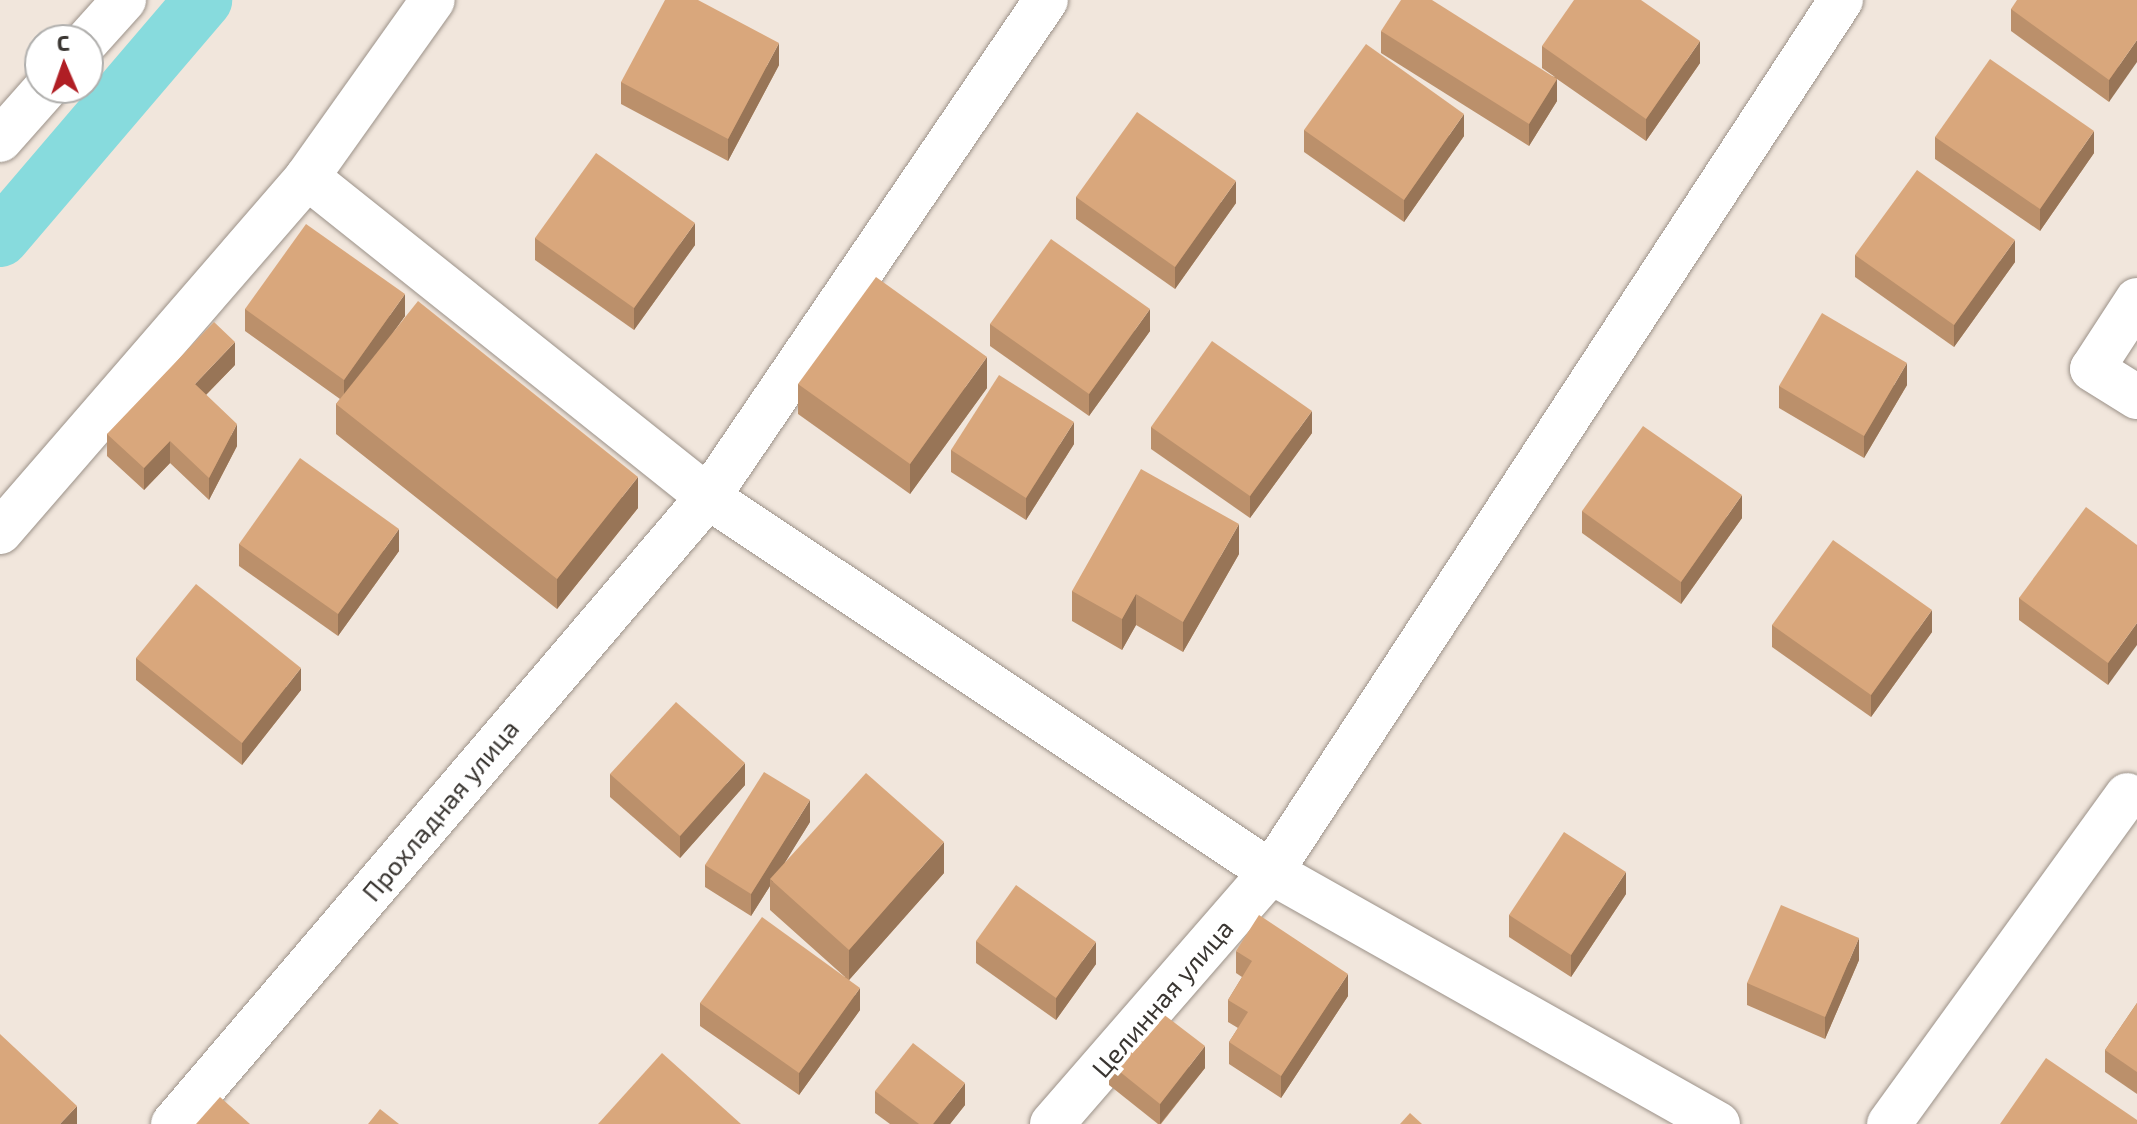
<!DOCTYPE html>
<html>
<head>
<meta charset="utf-8">
<style>
  body { margin:0 }
  #map { position:relative; width:2137px; height:1124px; overflow:hidden; background:#f1e6dc; font-family:"Exo 2",sans-serif }
  div>[style] { position:absolute }
  .canal>* { height:58px; margin:-29px; padding:0 29px; transform-origin:29px; border-radius:29px; background:#87dbdd }
  .roads { filter:drop-shadow(0 0 2px #9c9289) drop-shadow(0 0 2px #9c9289) }
  .street>* { height:44px; margin:-22px; padding:0 22px; transform-origin:22px; border-radius:22px; background:#fff }
  .wall>* { inset:0; background:#bb906b }
  .shaded-wall>* { inset:0; background:#987557 }
  .building>* { inset:0; background:#d9a77c }
  span { translate:-50% -50%; white-space:nowrap; text-align:center; line-height:1.15; -webkit-text-stroke:8px #fff; paint-order:stroke }
  .street-label { font-size:26px; color:#3a3632 }
  .north { position:absolute; left:24px; top:24px; width:80px; height:80px; box-sizing:border-box; background:#fff; border:2px solid #b0afad; border-radius:50%; rotate:358deg; font-size:22px; font-weight:700; line-height:32px; text-align:center; color:#3a3632 }
  .north::after { content:''; display:block; margin:auto; width:28px; height:36px; background:#b01e24; clip-path:polygon(50% 0,100% 100%,50% 72%,0 100%) }
</style>
</head>
<body>
<div id="map">
  <div class="canal">
    <div style="left:0;top:238px;width:313px;rotate:-49.5deg"></div>
  </div>
  <div class="roads">
    <div class="street">
      <div style="left:88px;top:40px;width:54px;rotate:-48deg"></div>
      <div style="left:0;top:140px;width:69px;rotate:-48.5deg"></div>
      <div style="left:307px;top:177px;width:513px;rotate:38.59deg"></div>
      <div style="left:708px;top:497px;width:676px;rotate:33.67deg"></div>
      <div style="left:1271px;top:872px;width:513px;rotate:29.41deg"></div>
      <div style="left:2137px;top:300px;width:82px;rotate:123.1deg"></div>
      <div style="left:2092px;top:369px;width:53px;rotate:31.9deg"></div>
      <div style="left:0;top:532px;width:469px;rotate:-49.1deg"></div>
      <div style="left:307px;top:177px;width:217px;rotate:-54.6deg"></div>
      <div style="left:173px;top:1124px;width:824px;rotate:-49.53deg"></div>
      <div style="left:708px;top:497px;width:601px;rotate:-55.78deg"></div>
      <div style="left:1052px;top:1124px;width:334px;rotate:-49deg"></div>
      <div style="left:1271px;top:872px;width:1042px;rotate:-56.83deg"></div>
      <div style="left:1889px;top:1124px;width:406px;rotate:-54.1deg"></div>
    </div>
  </div>
  <div class="wall">
    <div style="clip-path:polygon(2137px 0,2109px 102px,2011px 31px,2011px 9px)"></div>
    <div style="clip-path:polygon(1381px 31px,1555px 77px,1542px 68px,1542px 46px,1700px 63px,1646px 141px,1557px 79px,1557px 101px,1529px 146px,1381px 53px)"></div>
    <div style="clip-path:polygon(779px 65px,728px 161px,621px 104px,621px 82px)"></div>
    <div style="clip-path:polygon(1304px 130px,1464px 136px,1404px 222px,1304px 152px)"></div>
    <div style="clip-path:polygon(1935px 137px,2094px 153px,2040px 231px,1935px 159px)"></div>
    <div style="clip-path:polygon(1076px 197px,1236px 203px,1175px 289px,1076px 219px)"></div>
    <div style="clip-path:polygon(535px 238px,695px 245px,634px 330px,535px 260px)"></div>
    <div style="clip-path:polygon(1855px 255px,2015px 262px,1954px 347px,1855px 277px)"></div>
    <div style="clip-path:polygon(245px 309px,405px 316px,393px 332px,638px 508px,557px 609px,336px 434px,336px 404px,340px 399px,245px 331px)"></div>
    <div style="clip-path:polygon(990px 324px,1150px 331px,1089px 416px,990px 346px)"></div>
    <div style="clip-path:polygon(235px 365px,206px 395px,237px 446px,209px 500px,170px 463px,144px 490px,107px 456px,107px 434px)"></div>
    <div style="clip-path:polygon(798px 384px,987px 388px,910px 494px,798px 414px)"></div>
    <div style="clip-path:polygon(1907px 385px,1864px 458px,1779px 408px,1779px 386px)"></div>
    <div style="clip-path:polygon(1151px 427px,1312px 433px,1250px 518px,1151px 449px)"></div>
    <div style="clip-path:polygon(1074px 444px,1026px 520px,951px 472px,951px 450px)"></div>
    <div style="clip-path:polygon(1582px 511px,1742px 518px,1681px 604px,1582px 533px)"></div>
    <div style="clip-path:polygon(239px 544px,399px 551px,338px 636px,239px 566px)"></div>
    <div style="clip-path:polygon(2137px 545px,2108px 685px,2019px 620px,2019px 598px)"></div>
    <div style="clip-path:polygon(1239px 554px,1183px 652px,1136px 625px,1122px 650px,1072px 621px,1072px 591px)"></div>
    <div style="clip-path:polygon(1772px 625px,1932px 632px,1871px 717px,1772px 647px)"></div>
    <div style="clip-path:polygon(136px 658px,301px 690px,242px 765px,136px 680px)"></div>
    <div style="clip-path:polygon(610px 774px,745px 785px,680px 858px,610px 797px)"></div>
    <div style="clip-path:polygon(810px 822px,784px 863px,944px 873px,849px 980px,860px 1010px,799px 1095px,700px 1026px,700px 1003px,845px 977px,770px 910px,770px 886px,751px 916px,705px 887px,705px 865px)"></div>
    <div style="clip-path:polygon(1626px 894px,1571px 977px,1509px 937px,1509px 915px)"></div>
    <div style="clip-path:polygon(976px 941px,1096px 964px,1056px 1020px,976px 963px)"></div>
    <div style="clip-path:polygon(1236px 951px,1348px 996px,1281px 1098px,1229px 1064px,1229px 1042px,1238px 1028px,1228px 1022px,1228px 1000px,1242px 977px,1236px 973px)"></div>
    <div style="clip-path:polygon(1859px 960px,1825px 1039px,1747px 1005px,1747px 983px)"></div>
    <div style="clip-path:polygon(2137px 1003px,2137px 1094px,2105px 1072px,2105px 1050px)"></div>
    <div style="clip-path:polygon(1109px 1063px,1205px 1068px,1161px 1124px,1158px 1124px,1109px 1085px)"></div>
    <div style="clip-path:polygon(875px 1091px,965px 1105px,950px 1124px,890px 1124px,875px 1113px)"></div>
  </div>
  <div class="shaded-wall">
    <div style="clip-path:polygon(2137px 40px,2137px 62px,2109px 102px,2109px 80px)"></div>
    <div style="clip-path:polygon(1700px 41px,1700px 63px,1646px 141px,1646px 119px)"></div>
    <div style="clip-path:polygon(779px 43px,779px 65px,728px 161px,728px 139px)"></div>
    <div style="clip-path:polygon(1557px 79px,1557px 101px,1529px 146px,1529px 124px)"></div>
    <div style="clip-path:polygon(1464px 114px,1464px 136px,1404px 222px,1404px 200px)"></div>
    <div style="clip-path:polygon(2094px 131px,2094px 153px,2040px 231px,2040px 209px)"></div>
    <div style="clip-path:polygon(1236px 181px,1236px 203px,1175px 289px,1175px 267px)"></div>
    <div style="clip-path:polygon(695px 223px,695px 245px,634px 330px,634px 308px)"></div>
    <div style="clip-path:polygon(2015px 240px,2015px 262px,1954px 347px,1954px 325px)"></div>
    <div style="clip-path:polygon(405px 294px,405px 316px,344px 402px,344px 380px)"></div>
    <div style="clip-path:polygon(1150px 309px,1150px 331px,1089px 416px,1089px 394px)"></div>
    <div style="clip-path:polygon(235px 342px,235px 365px,195px 406px,195px 384px)"></div>
    <div style="clip-path:polygon(987px 357px,987px 388px,910px 494px,910px 464px)"></div>
    <div style="clip-path:polygon(1907px 363px,1907px 385px,1864px 458px,1864px 436px)"></div>
    <div style="clip-path:polygon(1312px 411px,1312px 433px,1250px 518px,1250px 496px)"></div>
    <div style="clip-path:polygon(1074px 422px,1074px 444px,1026px 520px,1026px 498px)"></div>
    <div style="clip-path:polygon(237px 424px,237px 446px,209px 500px,209px 478px)"></div>
    <div style="clip-path:polygon(170px 441px,170px 463px,144px 490px,144px 468px)"></div>
    <div style="clip-path:polygon(638px 477px,638px 508px,557px 609px,557px 579px)"></div>
    <div style="clip-path:polygon(1742px 495px,1742px 518px,1681px 604px,1681px 582px)"></div>
    <div style="clip-path:polygon(1239px 524px,1239px 554px,1183px 652px,1183px 622px)"></div>
    <div style="clip-path:polygon(399px 529px,399px 551px,338px 636px,338px 614px)"></div>
    <div style="clip-path:polygon(1136px 594px,1136px 625px,1122px 650px,1122px 619px)"></div>
    <div style="clip-path:polygon(1932px 610px,1932px 632px,1871px 717px,1871px 695px)"></div>
    <div style="clip-path:polygon(2137px 623px,2137px 645px,2108px 685px,2108px 663px)"></div>
    <div style="clip-path:polygon(301px 668px,301px 690px,242px 765px,242px 743px)"></div>
    <div style="clip-path:polygon(745px 763px,745px 785px,680px 858px,680px 836px)"></div>
    <div style="clip-path:polygon(810px 800px,810px 822px,773px 882px,770px 879px,770px 886px,751px 916px,751px 894px)"></div>
    <div style="clip-path:polygon(944px 842px,944px 873px,849px 980px,849px 950px)"></div>
    <div style="clip-path:polygon(1626px 872px,1626px 894px,1571px 977px,1571px 955px)"></div>
    <div style="clip-path:polygon(1859px 938px,1859px 960px,1825px 1039px,1825px 1017px)"></div>
    <div style="clip-path:polygon(1096px 942px,1096px 964px,1056px 1020px,1056px 998px)"></div>
    <div style="clip-path:polygon(1348px 974px,1348px 996px,1281px 1098px,1281px 1076px)"></div>
    <div style="clip-path:polygon(860px 988px,860px 1010px,799px 1095px,799px 1073px)"></div>
    <div style="clip-path:polygon(1205px 1046px,1205px 1068px,1160px 1124px,1160px 1104px)"></div>
    <div style="clip-path:polygon(965px 1083px,965px 1105px,950px 1124px,933px 1124px)"></div>
    <div style="clip-path:polygon(77px 1106px,77px 1124px,60px 1124px)"></div>
  </div>
  <div class="building">
    <div style="clip-path:polygon(665px 0,698px 0,779px 43px,728px 139px,621px 82px)"></div>
    <div style="clip-path:polygon(1401px 0,1432px 0,1557px 79px,1529px 124px,1381px 31px)"></div>
    <div style="clip-path:polygon(1574px 0,1641px 0,1700px 41px,1646px 119px,1542px 46px)"></div>
    <div style="clip-path:polygon(2017px 0,2137px 0,2137px 40px,2109px 80px,2011px 9px)"></div>
    <div style="clip-path:polygon(1366px 44px,1464px 114px,1404px 200px,1304px 130px)"></div>
    <div style="clip-path:polygon(1990px 59px,2094px 131px,2040px 209px,1935px 137px)"></div>
    <div style="clip-path:polygon(1137px 112px,1236px 181px,1175px 267px,1076px 197px)"></div>
    <div style="clip-path:polygon(596px 153px,695px 223px,634px 308px,535px 238px)"></div>
    <div style="clip-path:polygon(1917px 170px,2015px 240px,1954px 325px,1855px 255px)"></div>
    <div style="clip-path:polygon(306px 224px,405px 294px,344px 380px,245px 309px)"></div>
    <div style="clip-path:polygon(1051px 239px,1150px 309px,1089px 394px,990px 324px)"></div>
    <div style="clip-path:polygon(876px 277px,987px 357px,910px 464px,798px 384px)"></div>
    <div style="clip-path:polygon(418px 301px,638px 477px,557px 579px,336px 404px)"></div>
    <div style="clip-path:polygon(1822px 313px,1907px 363px,1864px 436px,1779px 386px)"></div>
    <div style="clip-path:polygon(214px 322px,235px 342px,195px 384px,237px 424px,209px 478px,170px 441px,144px 468px,107px 434px)"></div>
    <div style="clip-path:polygon(1212px 341px,1312px 411px,1250px 496px,1151px 427px)"></div>
    <div style="clip-path:polygon(999px 375px,1074px 422px,1026px 498px,951px 450px)"></div>
    <div style="clip-path:polygon(1643px 426px,1742px 495px,1681px 582px,1582px 511px)"></div>
    <div style="clip-path:polygon(300px 458px,399px 529px,338px 614px,239px 544px)"></div>
    <div style="clip-path:polygon(1141px 469px,1239px 524px,1183px 622px,1136px 594px,1122px 619px,1072px 591px)"></div>
    <div style="clip-path:polygon(2086px 507px,2137px 545px,2137px 623px,2108px 663px,2019px 598px)"></div>
    <div style="clip-path:polygon(1833px 540px,1932px 610px,1871px 695px,1772px 625px)"></div>
    <div style="clip-path:polygon(196px 584px,301px 668px,242px 743px,136px 658px)"></div>
    <div style="clip-path:polygon(676px 702px,745px 763px,680px 836px,610px 774px)"></div>
    <div style="clip-path:polygon(764px 772px,810px 800px,751px 894px,705px 865px)"></div>
    <div style="clip-path:polygon(866px 773px,944px 842px,849px 950px,770px 879px)"></div>
    <div style="clip-path:polygon(1564px 832px,1626px 872px,1571px 955px,1509px 915px)"></div>
    <div style="clip-path:polygon(1016px 885px,1096px 942px,1056px 998px,976px 941px)"></div>
    <div style="clip-path:polygon(1781px 905px,1859px 938px,1825px 1017px,1747px 983px)"></div>
    <div style="clip-path:polygon(1259px 915px,1348px 974px,1281px 1076px,1229px 1042px,1248px 1012px,1228px 1000px,1252px 961px,1236px 951px)"></div>
    <div style="clip-path:polygon(762px 917px,860px 988px,799px 1073px,700px 1003px)"></div>
    <div style="clip-path:polygon(2137px 1003px,2137px 1072px,2105px 1050px)"></div>
    <div style="clip-path:polygon(1154px 1007px,1205px 1046px,1160px 1104px,1109px 1063px)"></div>
    <div style="clip-path:polygon(0 1034px,77px 1106px,60px 1124px,0 1124px)"></div>
    <div style="clip-path:polygon(913px 1043px,965px 1083px,933px 1124px,919px 1124px,875px 1091px)"></div>
    <div style="clip-path:polygon(662px 1053px,741px 1124px,598px 1124px)"></div>
    <div style="clip-path:polygon(2046px 1058px,2137px 1120px,2137px 1124px,2000px 1124px)"></div>
    <div style="clip-path:polygon(220px 1097px,250px 1124px,196px 1124px)"></div>
    <div style="clip-path:polygon(380px 1109px,399px 1124px,368px 1124px)"></div>
    <div style="clip-path:polygon(1410px 1113px,1422px 1124px,1400px 1124px)"></div>
  </div>
  <div class="street-label">
    <span style="left:440px;top:810px;rotate:-50deg">Прохладная улица</span>
    <span style="left:1162px;top:998px;rotate:-49deg">Целинная улица</span>
  </div>
  <div class="north">С</div>
</div>
</body>
</html>
